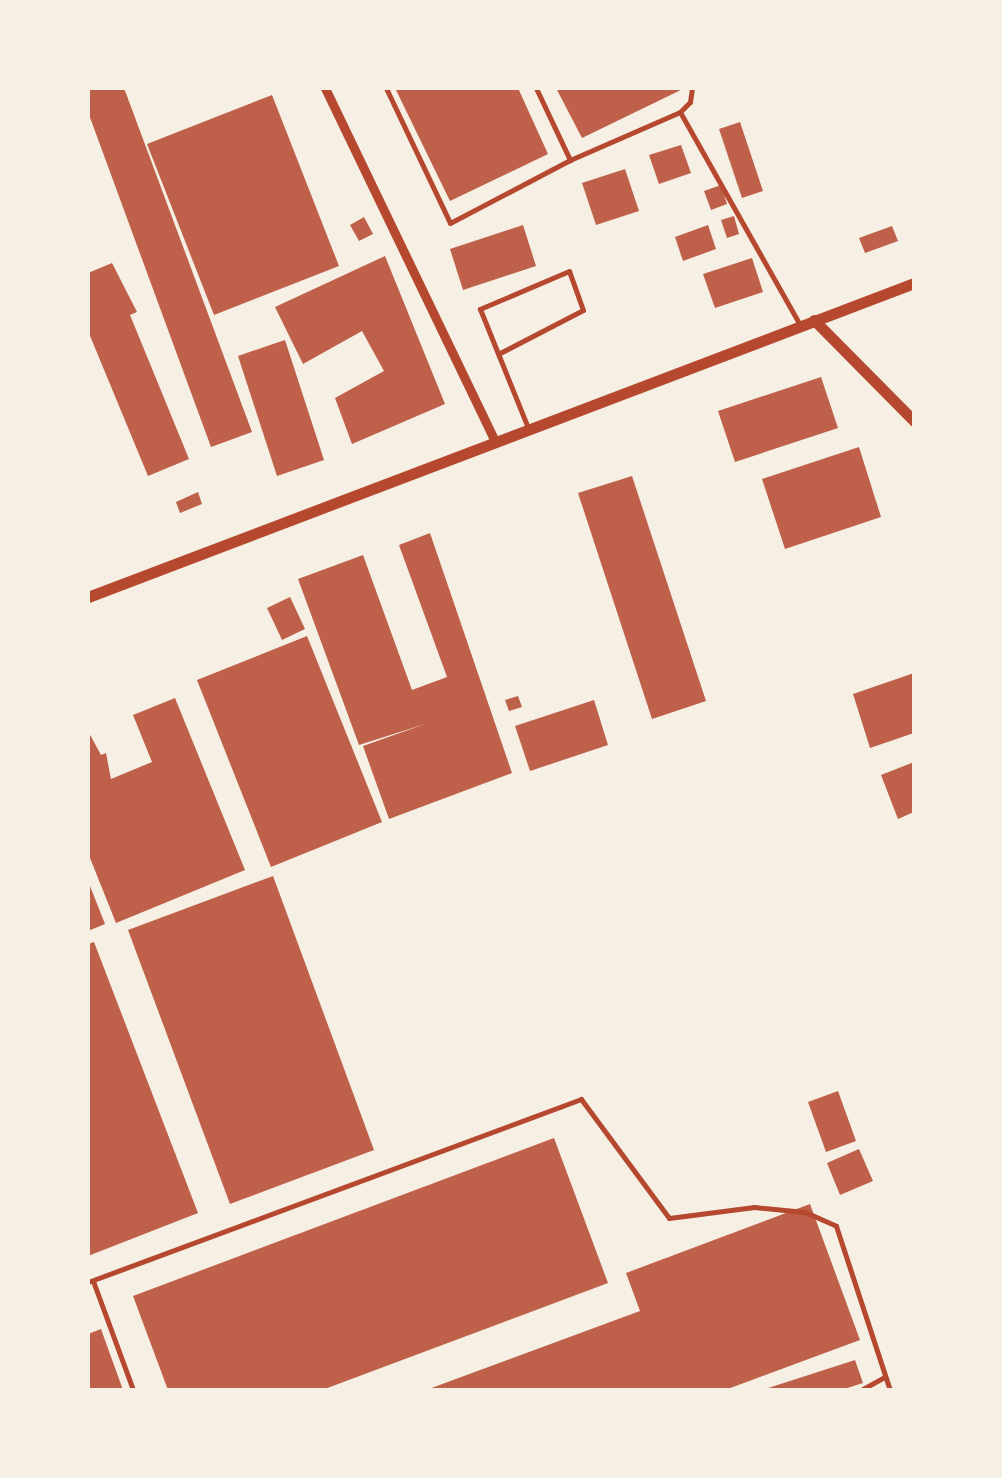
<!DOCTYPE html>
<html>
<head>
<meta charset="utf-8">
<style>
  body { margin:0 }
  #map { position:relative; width:1002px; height:1478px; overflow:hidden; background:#f6efe4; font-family:Inter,sans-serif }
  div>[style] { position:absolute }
  .building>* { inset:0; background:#bf614a }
  .service>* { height:5px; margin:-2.5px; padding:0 2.5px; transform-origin:2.5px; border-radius:2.5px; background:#b5482f }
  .minor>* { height:9px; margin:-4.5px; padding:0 4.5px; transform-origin:4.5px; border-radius:4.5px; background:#b5482f }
  .tertiary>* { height:11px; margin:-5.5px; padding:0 5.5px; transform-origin:5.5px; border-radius:5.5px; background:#b5482f }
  span { translate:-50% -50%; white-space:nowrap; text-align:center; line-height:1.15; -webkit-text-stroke:8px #f6efe4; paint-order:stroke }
  .frame { position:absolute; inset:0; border:90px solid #f6efe4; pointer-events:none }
</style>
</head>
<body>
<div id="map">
  <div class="building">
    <div style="clip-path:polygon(88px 88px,124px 88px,252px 432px,211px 447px,88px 112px)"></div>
    <div style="clip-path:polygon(395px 88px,518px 88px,548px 154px,450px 201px)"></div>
    <div style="clip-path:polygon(556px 88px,685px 88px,582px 138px)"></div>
    <div style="clip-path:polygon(272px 95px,339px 266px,214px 315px,147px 144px)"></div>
    <div style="clip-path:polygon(740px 122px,763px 191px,742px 198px,719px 129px)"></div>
    <div style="clip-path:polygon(681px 145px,691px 173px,659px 184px,649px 155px)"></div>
    <div style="clip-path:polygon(625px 169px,639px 211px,596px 225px,582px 183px)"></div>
    <div style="clip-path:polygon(721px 185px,727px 204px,711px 210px,704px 191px)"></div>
    <div style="clip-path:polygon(734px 216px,739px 234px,727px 238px,721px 220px)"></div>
    <div style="clip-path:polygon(364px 217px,373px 234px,359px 241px,350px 225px)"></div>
    <div style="clip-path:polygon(523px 225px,536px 266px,463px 290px,450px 249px)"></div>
    <div style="clip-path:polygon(708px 225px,716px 249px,683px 261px,675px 237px)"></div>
    <div style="clip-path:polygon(892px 226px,898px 241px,865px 253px,859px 238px)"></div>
    <div style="clip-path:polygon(385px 256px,445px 404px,352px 444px,335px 398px,384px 371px,362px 331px,303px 364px,275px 307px)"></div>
    <div style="clip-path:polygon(752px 258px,763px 292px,715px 308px,703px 274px)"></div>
    <div style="clip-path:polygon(112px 263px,137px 312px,130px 315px,189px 459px,148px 476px,88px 331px,88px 273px)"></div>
    <div style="clip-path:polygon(285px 340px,324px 460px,277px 476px,238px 356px)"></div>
    <div style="clip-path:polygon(821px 377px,838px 428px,735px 462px,718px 411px)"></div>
    <div style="clip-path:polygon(859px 447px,881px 517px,785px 549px,762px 479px)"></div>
    <div style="clip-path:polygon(632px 476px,706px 701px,652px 719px,578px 493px)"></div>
    <div style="clip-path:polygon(198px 492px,202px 504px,180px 513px,176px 502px)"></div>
    <div style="clip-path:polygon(430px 533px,512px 773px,389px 819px,363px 746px,425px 724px,359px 745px,298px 579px,363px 555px,412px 690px,447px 677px,399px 545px)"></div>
    <div style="clip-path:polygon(290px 597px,305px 629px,282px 640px,267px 608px)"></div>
    <div style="clip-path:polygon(307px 636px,382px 822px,271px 867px,197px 680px)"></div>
    <div style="clip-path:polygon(914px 673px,914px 733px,870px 748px,853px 694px)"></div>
    <div style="clip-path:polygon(518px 696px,522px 707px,509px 711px,505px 700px)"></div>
    <div style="clip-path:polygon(175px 698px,245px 870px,116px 923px,88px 853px,88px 731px,101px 755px,106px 753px,111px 779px,152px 762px,133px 715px)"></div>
    <div style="clip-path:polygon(594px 700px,608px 745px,530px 771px,515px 726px)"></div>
    <div style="clip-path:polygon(914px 762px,914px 812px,898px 819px,881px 775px)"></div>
    <div style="clip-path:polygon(273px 876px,374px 1150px,230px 1204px,128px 930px)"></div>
    <div style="clip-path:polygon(88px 881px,105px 924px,88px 931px)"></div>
    <div style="clip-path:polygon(94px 942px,198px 1213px,88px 1256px,88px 944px)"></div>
    <div style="clip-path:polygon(838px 1091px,856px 1141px,826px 1152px,808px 1102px)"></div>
    <div style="clip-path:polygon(554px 1138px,608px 1283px,322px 1390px,168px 1390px,133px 1296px)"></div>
    <div style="clip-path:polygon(859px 1149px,873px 1181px,840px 1195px,827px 1163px)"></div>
    <div style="clip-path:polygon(810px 1204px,860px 1340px,725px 1390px,426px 1390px,640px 1311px,626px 1273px)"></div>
    <div style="clip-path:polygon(101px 1329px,123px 1390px,88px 1390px,88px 1334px)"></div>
    <div style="clip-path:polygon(855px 1360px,863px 1383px,841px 1390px,762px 1390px)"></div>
  </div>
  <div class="service">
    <div style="left:386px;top:88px;width:149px;rotate:64.6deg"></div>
    <div style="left:450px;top:223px;width:136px;rotate:-27.7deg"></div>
    <div style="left:570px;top:160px;width:120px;rotate:-23.6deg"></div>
    <div style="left:680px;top:112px;width:244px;rotate:60.6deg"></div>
    <div style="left:536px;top:88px;width:80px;rotate:64.7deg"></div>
    <div style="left:680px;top:112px;width:14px;rotate:-45deg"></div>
    <div style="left:690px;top:102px;width:14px;rotate:-82deg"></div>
    <div style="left:500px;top:353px;width:93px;rotate:-27.4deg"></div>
    <div style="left:583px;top:310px;width:41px;rotate:-109.7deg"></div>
    <div style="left:569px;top:271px;width:97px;rotate:156.9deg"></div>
    <div style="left:480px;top:309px;width:128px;rotate:68deg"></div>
    <div style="left:93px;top:1281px;width:116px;rotate:69.8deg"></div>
    <div style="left:88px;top:1282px;width:526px;rotate:-20.36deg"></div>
    <div style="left:581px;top:1099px;width:148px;rotate:53.5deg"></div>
    <div style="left:669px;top:1218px;width:86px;rotate:-7.4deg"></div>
    <div style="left:754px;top:1207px;width:51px;rotate:5.6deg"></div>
    <div style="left:805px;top:1212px;width:34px;rotate:24deg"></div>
    <div style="left:836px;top:1226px;width:173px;rotate:71.8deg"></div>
    <div style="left:861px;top:1390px;width:26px;rotate:-29deg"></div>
  </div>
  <div class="minor">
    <div style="left:325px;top:88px;width:394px;rotate:64.3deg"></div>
  </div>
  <div class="tertiary">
    <div style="left:814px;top:320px;width:142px;rotate:45.3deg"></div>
    <div style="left:88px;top:597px;width:884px;rotate:-20.81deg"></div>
  </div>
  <div class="frame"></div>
</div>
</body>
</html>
